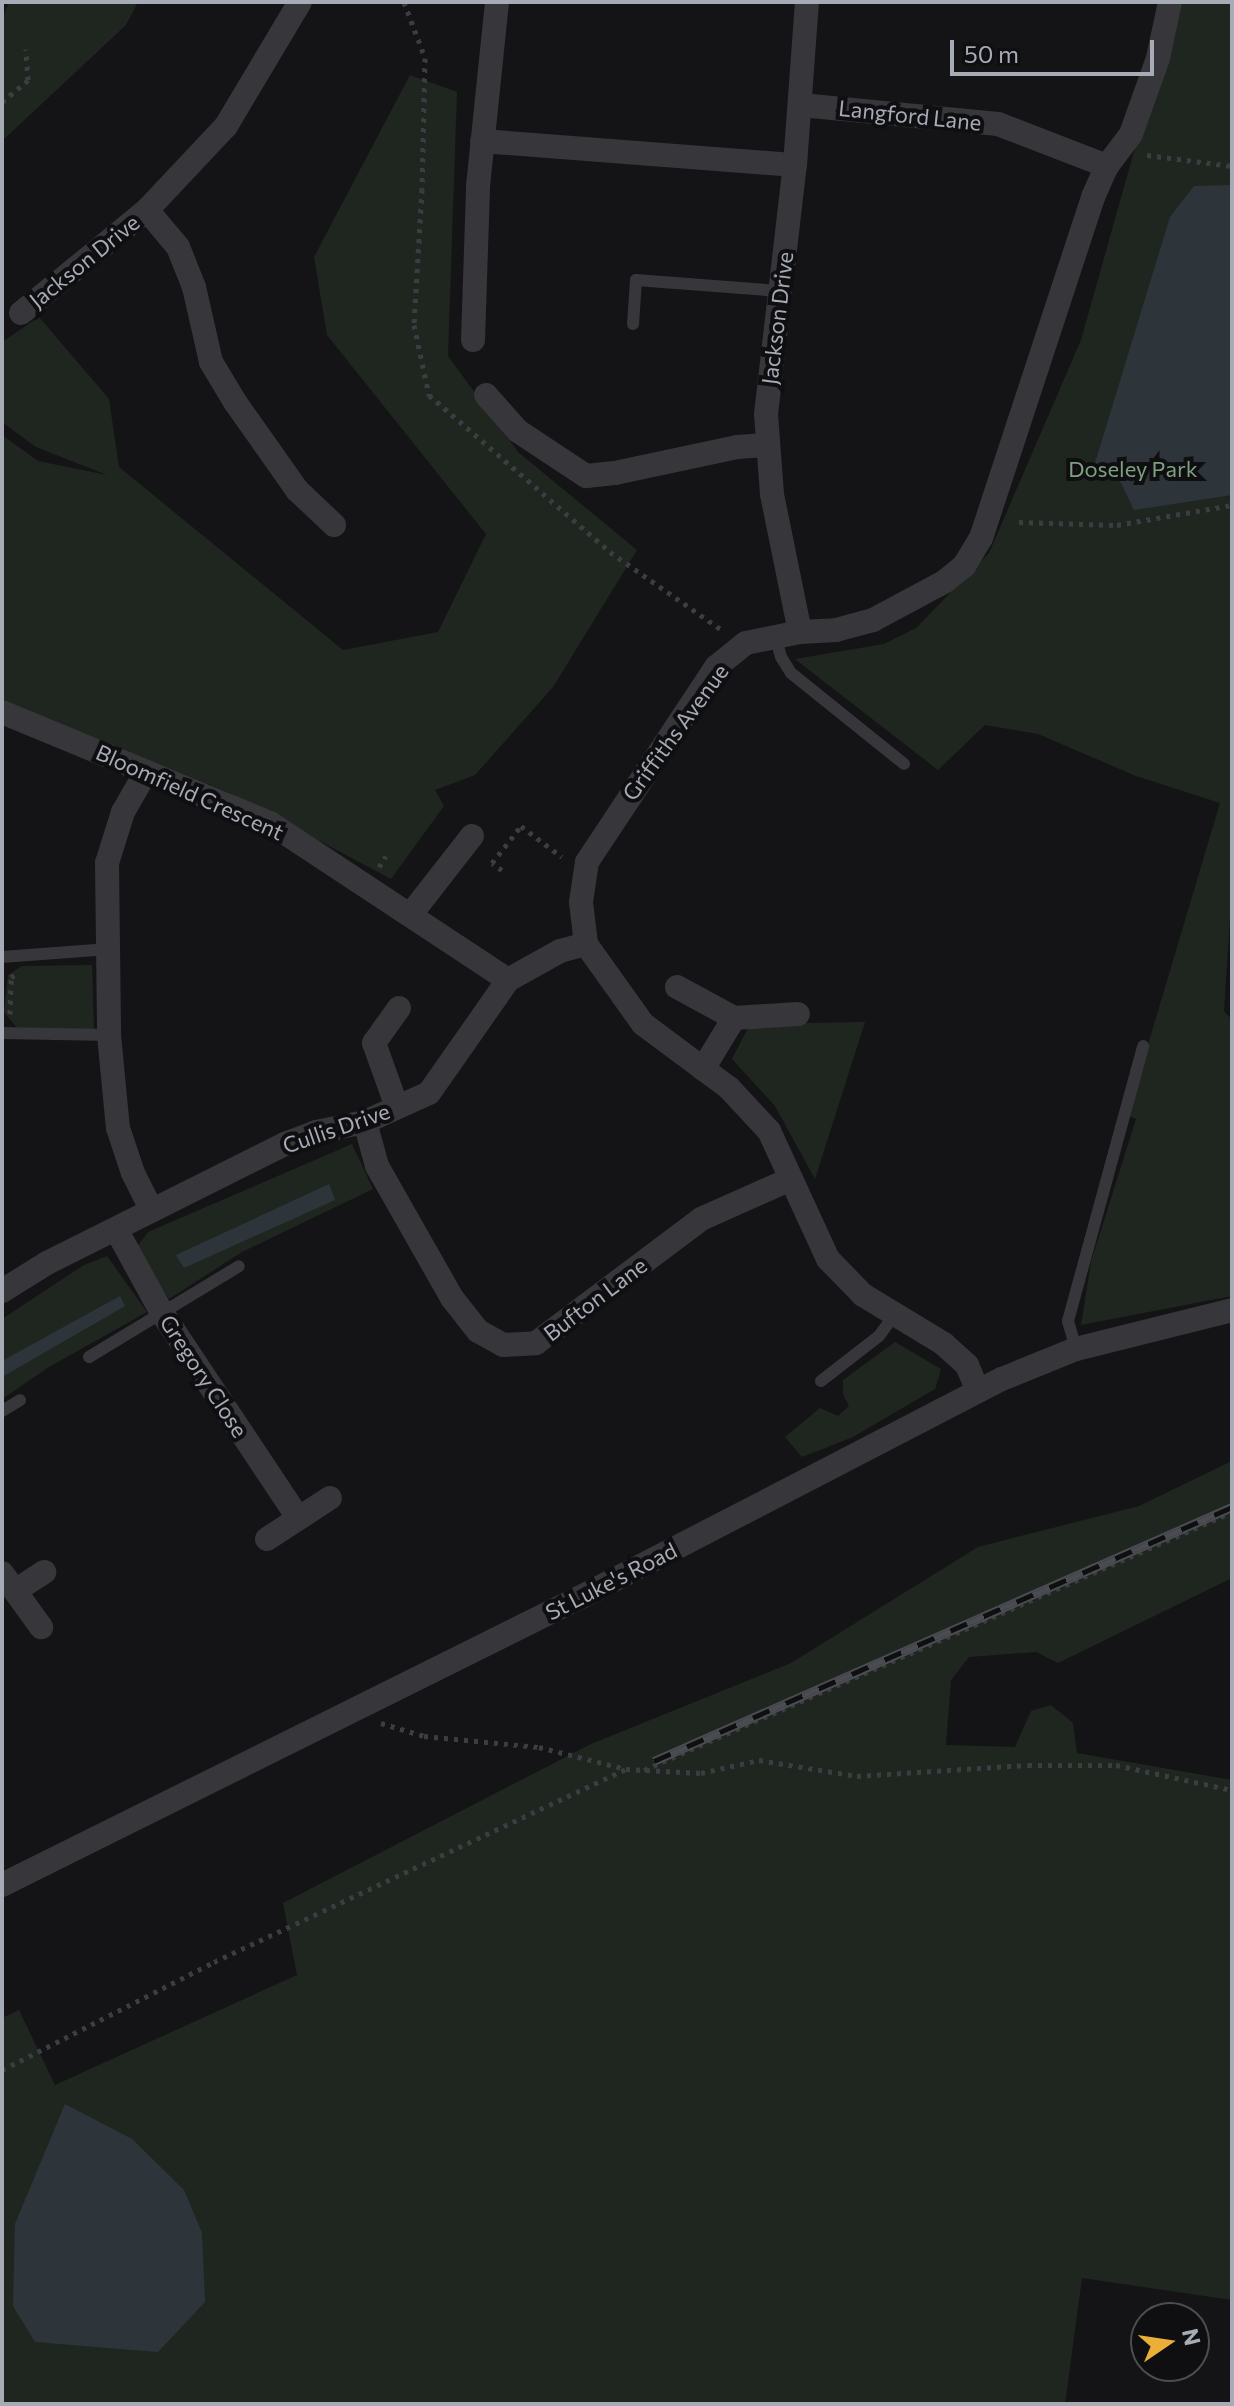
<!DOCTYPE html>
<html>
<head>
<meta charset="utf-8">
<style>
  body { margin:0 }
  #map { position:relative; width:1234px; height:2406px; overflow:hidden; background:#141416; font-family:Commissioner,sans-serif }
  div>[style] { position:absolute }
  .green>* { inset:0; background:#1f2620 }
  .water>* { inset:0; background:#2d353b }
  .path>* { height:5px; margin-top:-2.5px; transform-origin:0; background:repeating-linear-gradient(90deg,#3c3d42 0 4px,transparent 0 10px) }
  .lane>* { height:12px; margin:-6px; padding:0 6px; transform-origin:6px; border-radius:6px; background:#36363b }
  .street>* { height:24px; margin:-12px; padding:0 12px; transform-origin:12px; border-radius:12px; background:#36363b }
  .rail>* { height:9px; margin-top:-4.5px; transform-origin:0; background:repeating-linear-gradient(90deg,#0f0f11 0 18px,#4b4c52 0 36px); box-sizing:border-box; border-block:2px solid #4b4c52 }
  span { translate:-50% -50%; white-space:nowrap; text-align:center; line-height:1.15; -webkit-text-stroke:8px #0f0f11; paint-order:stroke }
  .street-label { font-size:22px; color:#a7abb6 }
  .park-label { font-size:22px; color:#7ea080 }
  .frame { position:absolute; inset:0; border:4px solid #a7abb6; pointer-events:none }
  .north { position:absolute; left:1130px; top:2302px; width:80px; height:80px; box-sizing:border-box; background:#0f0f11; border:2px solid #4c4d53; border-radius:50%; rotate:77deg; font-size:22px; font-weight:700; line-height:32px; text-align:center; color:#a7abb6 }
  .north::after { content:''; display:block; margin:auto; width:28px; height:36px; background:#ebaf37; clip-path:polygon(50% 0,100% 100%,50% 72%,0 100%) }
  .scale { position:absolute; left:950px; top:40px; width:204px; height:36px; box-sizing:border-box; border:4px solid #a7abb6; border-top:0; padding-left:10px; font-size:24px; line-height:28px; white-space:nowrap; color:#a7abb6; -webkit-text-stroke:6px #0f0f11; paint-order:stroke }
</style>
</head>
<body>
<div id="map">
  <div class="green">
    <div style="clip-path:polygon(9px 2px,138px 2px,126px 25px,2px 141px,2px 20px)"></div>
    <div style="clip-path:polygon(1176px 2px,1232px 2px,1232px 889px,1224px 1011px,1232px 1020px,1232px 1296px,1081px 1325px,1091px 1262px,1136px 1119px,1127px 1115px,1220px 803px,1136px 776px,1038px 734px,985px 725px,938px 770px,795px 659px,884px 644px,916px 628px,989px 553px,1081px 340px)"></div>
    <div style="clip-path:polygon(410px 75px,457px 92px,448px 356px,518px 452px,637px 550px,553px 687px,475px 775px,435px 790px,444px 806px,391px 879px,228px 792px,2px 701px,2px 435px,38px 461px,107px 475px,36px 447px,2px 422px,2px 342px,39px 317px,109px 399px,119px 467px,343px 650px,438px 632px,486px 534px,327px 335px,314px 257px)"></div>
    <div style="clip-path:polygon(92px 965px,94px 1031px,17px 1028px,4px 1012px,8px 975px,22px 966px)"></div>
    <div style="clip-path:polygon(865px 1022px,815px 1179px,775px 1106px,732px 1059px,750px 1024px)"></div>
    <div style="clip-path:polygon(352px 1144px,373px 1189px,242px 1252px,169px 1299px,136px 1248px,148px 1232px)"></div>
    <div style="clip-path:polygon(107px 1256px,147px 1312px,49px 1367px,2px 1399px,2px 1319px,84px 1265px)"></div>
    <div style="clip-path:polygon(895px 1342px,941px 1369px,935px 1389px,853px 1437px,802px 1457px,785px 1437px,820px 1408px,838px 1416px,849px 1406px,843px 1394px,843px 1380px)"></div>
    <div style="clip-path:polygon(evenodd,1232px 1461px,1232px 1578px,1058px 1663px,1036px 1652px,969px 1657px,951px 1680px,946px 1745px,1015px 1747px,1031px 1711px,1051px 1705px,1073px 1723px,1077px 1753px,1232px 1780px,1232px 2300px,1082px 2278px,1065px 2404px,2px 2404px,2px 2018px,19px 2010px,55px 2085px,297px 1975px,283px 1903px,591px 1744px,791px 1663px,978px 1547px,1139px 1506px,1232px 1461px,66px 2105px,71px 2344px,35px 2342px,66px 2105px)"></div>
  </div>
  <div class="water">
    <div style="clip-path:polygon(1232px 185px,1232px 495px,1134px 510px,1120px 481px,1095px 463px,1170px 217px,1194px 186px)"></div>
    <div style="clip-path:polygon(329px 1184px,335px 1200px,184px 1268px,176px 1255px)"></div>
    <div style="clip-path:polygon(120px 1296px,125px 1306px,2px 1377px,2px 1361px)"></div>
    <div style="clip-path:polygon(65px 2104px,132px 2139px,184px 2190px,202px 2233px,205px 2302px,158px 2352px,35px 2342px,13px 2306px,15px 2224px)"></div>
  </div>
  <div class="path">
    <div style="left:404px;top:2px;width:60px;rotate:69.4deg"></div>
    <div style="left:425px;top:58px;width:131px;rotate:91.3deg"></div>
    <div style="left:422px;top:189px;width:136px;rotate:93.4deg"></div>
    <div style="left:414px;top:325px;width:72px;rotate:77.9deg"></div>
    <div style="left:429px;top:395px;width:240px;rotate:40.9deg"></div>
    <div style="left:610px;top:552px;width:136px;rotate:34.9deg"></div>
    <div style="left:2px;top:102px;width:34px;rotate:-40deg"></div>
    <div style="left:28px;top:80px;width:31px;rotate:-94deg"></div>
    <div style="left:1147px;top:155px;width:86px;rotate:7.4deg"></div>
    <div style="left:1019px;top:522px;width:98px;rotate:1.8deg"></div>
    <div style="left:1117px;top:525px;width:117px;rotate:-9.9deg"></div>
    <div style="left:379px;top:867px;width:13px;rotate:-58deg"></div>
    <div style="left:502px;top:870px;width:12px;rotate:-145deg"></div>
    <div style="left:492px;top:863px;width:47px;rotate:-51.9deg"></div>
    <div style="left:521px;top:826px;width:51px;rotate:37.1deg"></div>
    <div style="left:10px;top:1014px;width:37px;rotate:-88deg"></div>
    <div style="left:11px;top:977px;width:4px;rotate:-27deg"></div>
    <div style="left:381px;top:1723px;width:45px;rotate:16.8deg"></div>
    <div style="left:424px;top:1736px;width:116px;rotate:5.5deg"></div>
    <div style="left:539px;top:1747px;width:90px;rotate:14.2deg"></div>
    <div style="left:644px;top:1770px;width:642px;rotate:-23.69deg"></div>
    <div style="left:2px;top:2070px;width:238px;rotate:-27deg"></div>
    <div style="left:214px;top:1962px;width:455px;rotate:-25.1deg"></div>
    <div style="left:626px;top:1769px;width:75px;rotate:3.1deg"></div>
    <div style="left:701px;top:1773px;width:59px;rotate:-12.6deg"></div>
    <div style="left:759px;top:1760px;width:99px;rotate:9.3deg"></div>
    <div style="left:857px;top:1776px;width:171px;rotate:-3.7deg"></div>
    <div style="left:1028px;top:1765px;width:88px"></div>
    <div style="left:1116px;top:1765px;width:119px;rotate:12.2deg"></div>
  </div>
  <div class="lane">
    <div style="left:633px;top:324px;width:44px;rotate:-86.1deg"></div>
    <div style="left:636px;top:280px;width:144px;rotate:4.4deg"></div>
    <div style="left:775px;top:636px;width:22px;rotate:74deg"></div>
    <div style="left:781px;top:657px;width:19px;rotate:58deg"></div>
    <div style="left:791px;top:673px;width:145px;rotate:38.8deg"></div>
    <div style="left:2px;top:957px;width:107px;rotate:-4.3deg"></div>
    <div style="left:2px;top:1033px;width:107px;rotate:1.1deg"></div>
    <div style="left:1076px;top:1349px;width:29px;rotate:-106deg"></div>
    <div style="left:1068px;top:1321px;width:285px;rotate:-74.7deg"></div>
    <div style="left:89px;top:1357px;width:175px;rotate:-31.2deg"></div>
    <div style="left:821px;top:1381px;width:73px;rotate:-37.8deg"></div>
    <div style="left:879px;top:1336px;width:26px;rotate:-54deg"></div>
    <div style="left:2px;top:1411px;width:21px;rotate:-31deg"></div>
  </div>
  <div class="street">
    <div style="left:801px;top:105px;width:198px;rotate:5.5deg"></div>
    <div style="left:998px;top:124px;width:117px;rotate:21.1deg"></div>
    <div style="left:482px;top:141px;width:314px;rotate:4.4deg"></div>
    <div style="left:147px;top:210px;width:48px;rotate:50deg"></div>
    <div style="left:178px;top:247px;width:43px;rotate:68.2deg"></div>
    <div style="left:194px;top:287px;width:77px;rotate:77.2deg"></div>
    <div style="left:211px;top:362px;width:47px;rotate:59deg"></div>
    <div style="left:235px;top:402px;width:108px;rotate:54.8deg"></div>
    <div style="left:297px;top:490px;width:51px;rotate:43.4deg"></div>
    <div style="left:21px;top:313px;width:163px;rotate:-39.3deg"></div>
    <div style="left:147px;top:210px;width:115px;rotate:-46.8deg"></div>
    <div style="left:226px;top:126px;width:144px;rotate:-59.2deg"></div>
    <div style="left:473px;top:340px;width:154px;rotate:-88.1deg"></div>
    <div style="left:478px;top:186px;width:185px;rotate:-84.1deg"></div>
    <div style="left:486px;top:395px;width:48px;rotate:48.4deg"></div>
    <div style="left:518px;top:431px;width:82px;rotate:33.5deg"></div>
    <div style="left:586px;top:476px;width:29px;rotate:-6deg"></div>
    <div style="left:615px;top:473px;width:125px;rotate:-12deg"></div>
    <div style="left:737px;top:447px;width:29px;rotate:-4deg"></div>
    <div style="left:800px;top:632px;width:141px;rotate:-101.5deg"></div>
    <div style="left:772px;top:494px;width:80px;rotate:-94.3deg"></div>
    <div style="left:766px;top:414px;width:251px;rotate:-83.4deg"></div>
    <div style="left:795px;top:165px;width:163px;rotate:-85.8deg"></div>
    <div style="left:2px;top:712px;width:290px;rotate:22.5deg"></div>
    <div style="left:270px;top:823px;width:285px;rotate:33.4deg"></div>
    <div style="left:146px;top:772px;width:46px;rotate:119.9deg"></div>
    <div style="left:123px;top:812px;width:53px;rotate:107.4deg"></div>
    <div style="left:107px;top:863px;width:172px;rotate:89.3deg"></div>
    <div style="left:109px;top:1035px;width:93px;rotate:84.5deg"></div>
    <div style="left:118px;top:1128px;width:47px;rotate:71.6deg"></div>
    <div style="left:133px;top:1173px;width:42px;rotate:63.4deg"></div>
    <div style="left:411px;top:914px;width:99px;rotate:-52deg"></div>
    <div style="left:677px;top:987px;width:65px;rotate:28.5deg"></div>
    <div style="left:703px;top:1069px;width:60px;rotate:-58.7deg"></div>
    <div style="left:734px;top:1018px;width:64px;rotate:-3.6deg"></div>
    <div style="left:397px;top:1107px;width:68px;rotate:-109.8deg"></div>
    <div style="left:374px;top:1043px;width:43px;rotate:-54.5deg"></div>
    <div style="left:365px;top:1122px;width:46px;rotate:74.7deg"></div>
    <div style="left:377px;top:1166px;width:152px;rotate:60.4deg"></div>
    <div style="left:452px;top:1298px;width:42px;rotate:51.8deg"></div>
    <div style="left:478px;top:1331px;width:29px;rotate:29deg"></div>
    <div style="left:503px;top:1345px;width:33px;rotate:-3deg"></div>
    <div style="left:536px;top:1343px;width:206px;rotate:-36.9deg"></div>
    <div style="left:701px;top:1219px;width:98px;rotate:-24deg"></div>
    <div style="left:117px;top:1231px;width:94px;rotate:61.2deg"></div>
    <div style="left:162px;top:1313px;width:246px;rotate:56.4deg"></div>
    <div style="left:2px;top:1291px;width:53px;rotate:-31.9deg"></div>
    <div style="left:47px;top:1263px;width:266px;rotate:-26.6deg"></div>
    <div style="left:285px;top:1144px;width:33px;rotate:-21deg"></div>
    <div style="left:316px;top:1132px;width:50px;rotate:-11.5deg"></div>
    <div style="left:365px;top:1122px;width:70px;rotate:-24.4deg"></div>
    <div style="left:429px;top:1093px;width:138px;rotate:-55deg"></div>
    <div style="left:508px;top:980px;width:60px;rotate:-29.1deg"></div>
    <div style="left:560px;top:951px;width:27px;rotate:-15deg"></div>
    <div style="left:978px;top:1391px;width:28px;rotate:-113deg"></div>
    <div style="left:967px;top:1365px;width:31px;rotate:-138deg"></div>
    <div style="left:944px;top:1344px;width:95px;rotate:-148.8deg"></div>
    <div style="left:863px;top:1295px;width:50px;rotate:-134.2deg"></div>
    <div style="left:828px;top:1259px;width:141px;rotate:-114.7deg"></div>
    <div style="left:769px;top:1131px;width:59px;rotate:-132.9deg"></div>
    <div style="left:729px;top:1088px;width:107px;rotate:-143.3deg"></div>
    <div style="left:643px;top:1024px;width:98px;rotate:-125.5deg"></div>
    <div style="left:586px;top:944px;width:42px;rotate:-96.8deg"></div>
    <div style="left:581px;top:902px;width:40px;rotate:-81.5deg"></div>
    <div style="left:587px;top:862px;width:234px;rotate:-56.5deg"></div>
    <div style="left:716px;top:667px;width:38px;rotate:-39deg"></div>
    <div style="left:746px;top:643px;width:55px;rotate:-11.5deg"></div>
    <div style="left:800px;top:632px;width:36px;rotate:-3deg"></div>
    <div style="left:836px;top:630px;width:38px;rotate:-15deg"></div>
    <div style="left:873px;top:620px;width:81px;rotate:-28.2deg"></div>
    <div style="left:944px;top:582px;width:26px;rotate:-39deg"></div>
    <div style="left:964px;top:566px;width:33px;rotate:-59deg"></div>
    <div style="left:981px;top:538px;width:359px;rotate:-71.8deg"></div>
    <div style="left:1093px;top:197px;width:34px;rotate:-66deg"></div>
    <div style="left:1107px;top:166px;width:40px;rotate:-53deg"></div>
    <div style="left:1131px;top:134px;width:81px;rotate:-70.4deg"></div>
    <div style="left:1158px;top:58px;width:57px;rotate:-77.9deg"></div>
    <div style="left:267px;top:1539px;width:75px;rotate:-33.1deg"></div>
    <div style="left:2px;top:1573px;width:67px;rotate:54.2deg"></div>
    <div style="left:15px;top:1591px;width:35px;rotate:-33deg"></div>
    <div style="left:2px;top:1885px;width:647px;rotate:-26.45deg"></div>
    <div style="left:581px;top:1597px;width:474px;rotate:-27.4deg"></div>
    <div style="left:1002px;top:1379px;width:80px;rotate:-22.1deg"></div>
    <div style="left:1076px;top:1349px;width:161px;rotate:-14deg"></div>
  </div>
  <div class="rail">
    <div style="left:654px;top:1761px;width:631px;rotate:-23.72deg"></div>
  </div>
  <div class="street-label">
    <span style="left:910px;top:115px;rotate:6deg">Langford Lane</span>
    <span style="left:84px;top:261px;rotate:-39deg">Jackson Drive</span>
    <span style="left:777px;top:318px;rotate:-83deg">Jackson Drive</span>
    <span style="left:675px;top:732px;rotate:-54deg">Griffiths Avenue</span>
    <span style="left:190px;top:792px;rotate:24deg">Bloomfield Crescent</span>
    <span style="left:336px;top:1128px;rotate:-19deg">Cullis Drive</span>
    <span style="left:595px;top:1299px;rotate:-37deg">Bufton Lane</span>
    <span style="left:204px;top:1376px;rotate:57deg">Gregory Close</span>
    <span style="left:611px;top:1581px;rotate:-27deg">St Luke's Road</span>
  </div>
  <div class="park-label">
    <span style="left:1133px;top:469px">Doseley Park</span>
  </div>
  <div class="frame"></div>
  <div class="north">N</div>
  <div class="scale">50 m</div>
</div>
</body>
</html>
